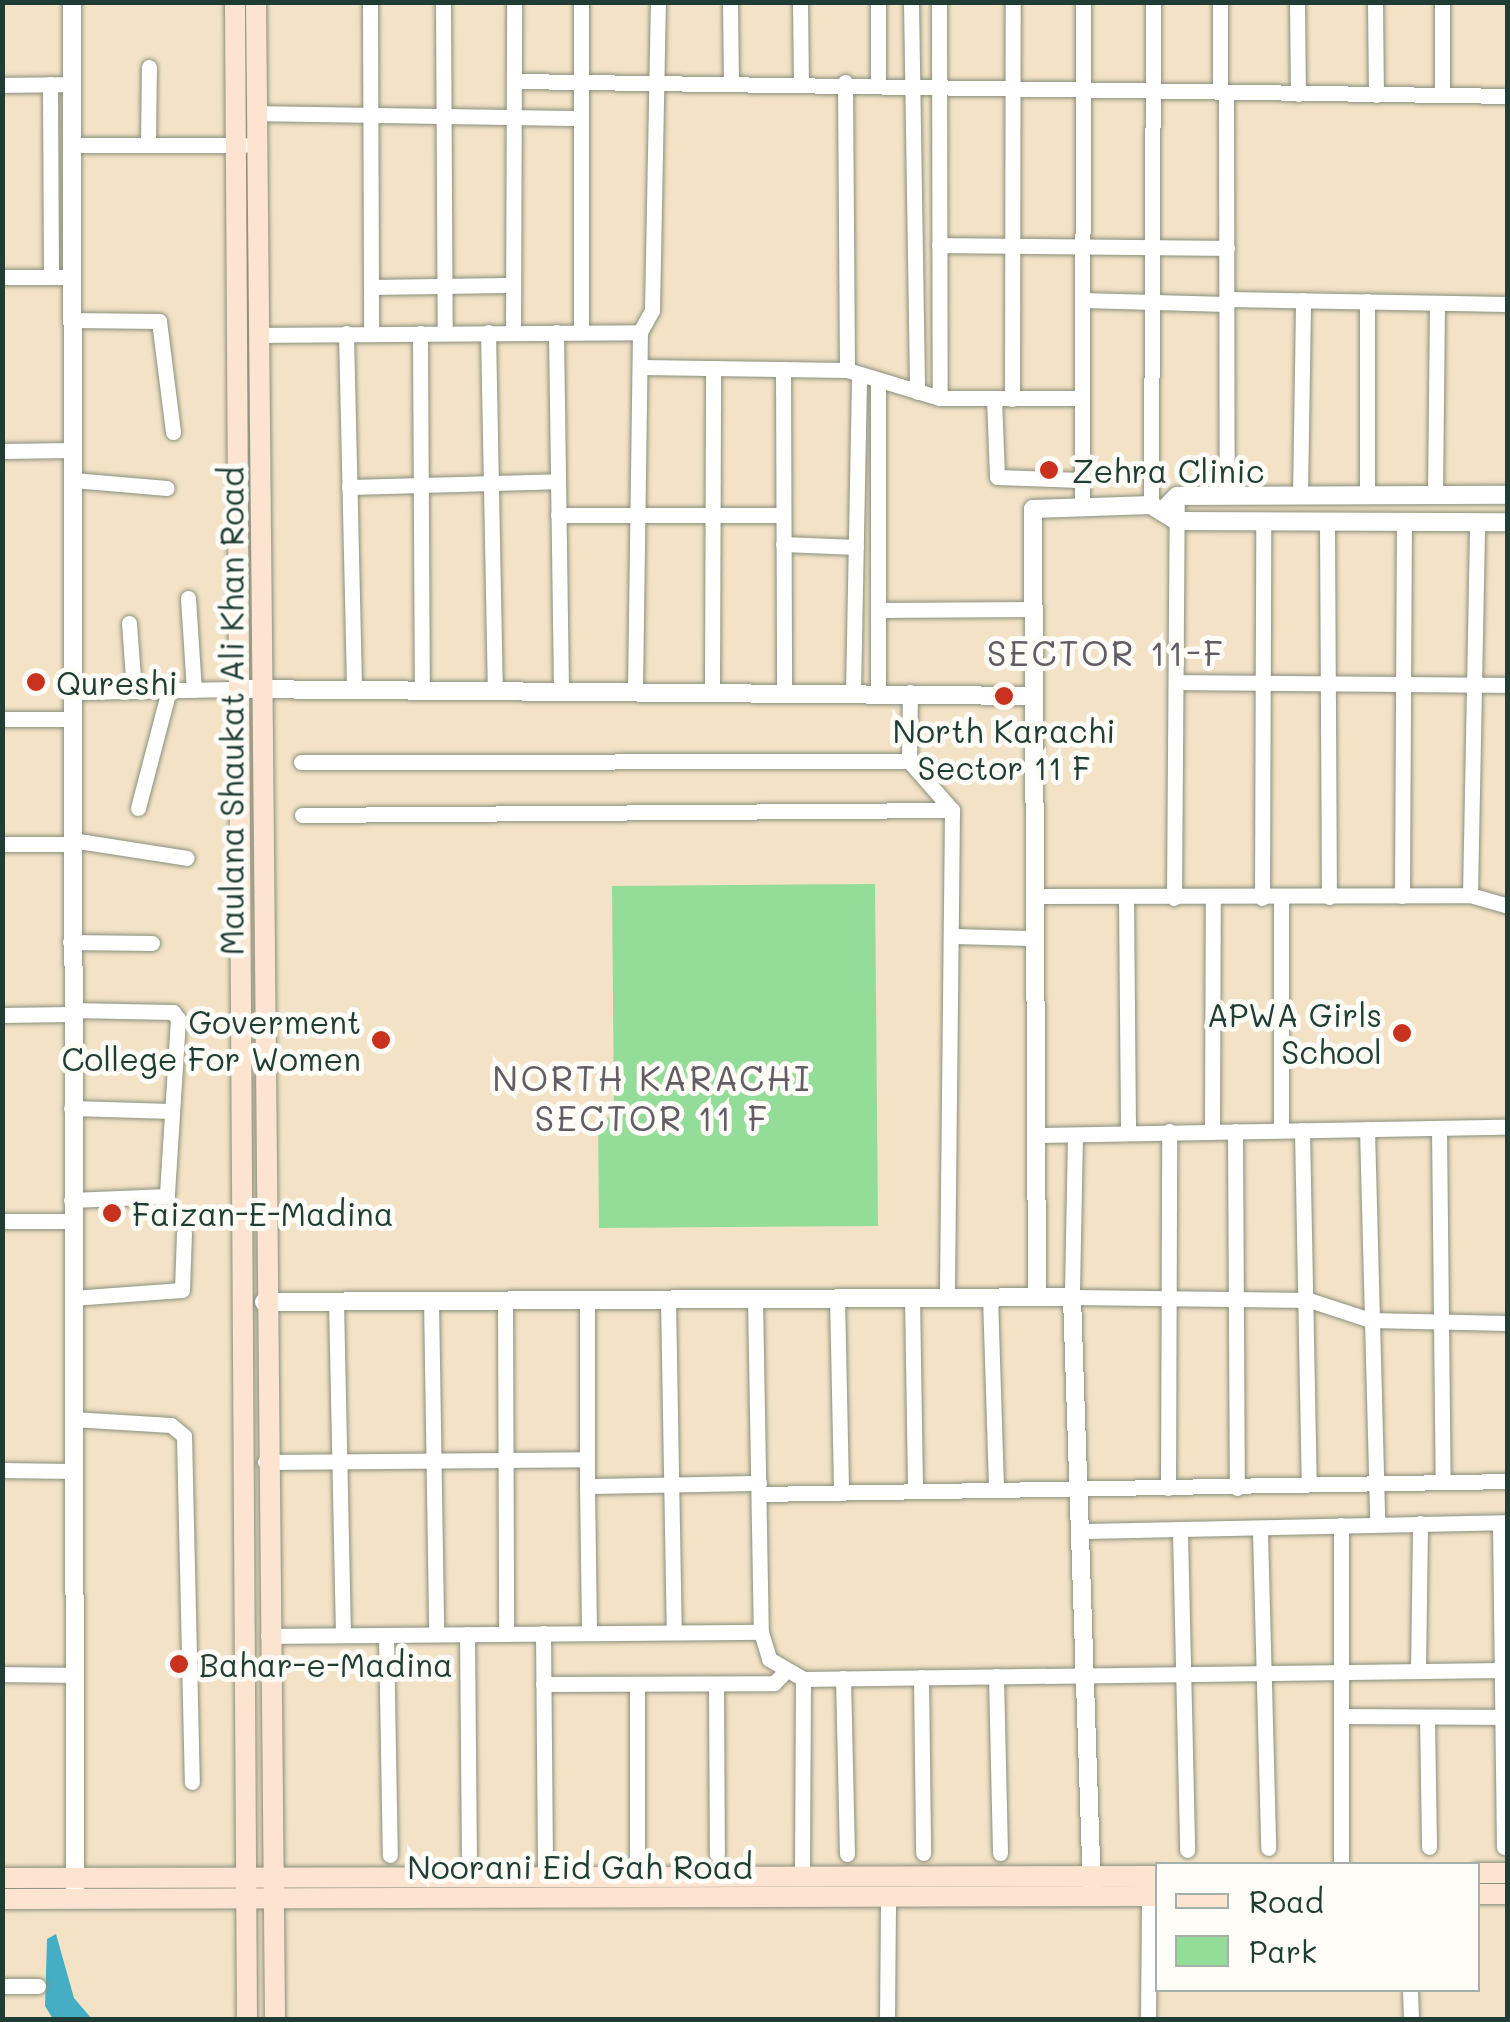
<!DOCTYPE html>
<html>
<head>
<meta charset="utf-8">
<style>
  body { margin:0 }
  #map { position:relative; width:1510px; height:2022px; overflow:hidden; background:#f3e2c6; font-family:Mali,sans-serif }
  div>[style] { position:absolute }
  .green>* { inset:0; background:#93dd98 }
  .water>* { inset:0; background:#45aec4 }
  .roads { filter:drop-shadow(0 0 2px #89907d) drop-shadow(0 0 2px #89907d) }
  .minor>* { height:15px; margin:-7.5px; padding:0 7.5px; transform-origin:7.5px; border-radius:7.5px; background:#fff }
  .tertiary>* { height:18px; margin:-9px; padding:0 9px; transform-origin:9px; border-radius:9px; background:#fff }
  .secondary>* { height:20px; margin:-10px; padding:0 10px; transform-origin:10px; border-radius:10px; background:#fde4d1 }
  .dots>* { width:28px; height:28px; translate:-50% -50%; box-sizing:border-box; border:5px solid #fdfcf7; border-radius:50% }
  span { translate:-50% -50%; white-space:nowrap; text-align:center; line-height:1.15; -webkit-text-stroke:10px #fdfcf7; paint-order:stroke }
  .poi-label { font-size:32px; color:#1f3d34 }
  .left { translate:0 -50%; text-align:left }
  .right { translate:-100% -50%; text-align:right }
  .street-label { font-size:32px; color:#1f3d34 }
  .neighbourhood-label { font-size:35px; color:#635c65; letter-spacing:2.5px }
  .frame { position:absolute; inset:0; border:5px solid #1f3d34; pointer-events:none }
  .legend { position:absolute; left:1155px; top:1862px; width:325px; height:130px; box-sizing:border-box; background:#fdfcf7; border:2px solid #a4b0a9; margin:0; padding:12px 18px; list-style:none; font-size:30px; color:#1f3d34 }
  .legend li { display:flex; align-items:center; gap:20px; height:50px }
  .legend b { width:50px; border:2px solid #a4b0a9 }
</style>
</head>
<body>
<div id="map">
  <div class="green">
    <div style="clip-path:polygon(875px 884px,878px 1226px,599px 1228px,598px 1118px,614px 1117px,612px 886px)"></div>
  </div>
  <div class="water">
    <div style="clip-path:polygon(56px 1934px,74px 1998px,92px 2019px,53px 2019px,45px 2006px,47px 1939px)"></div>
  </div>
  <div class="roads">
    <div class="minor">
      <div style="left:370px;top:2px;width:331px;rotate:89.8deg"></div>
      <div style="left:443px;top:2px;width:330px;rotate:89.7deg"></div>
      <div style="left:581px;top:2px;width:330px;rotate:90deg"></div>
      <div style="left:730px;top:2px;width:78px;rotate:89.3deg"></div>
      <div style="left:800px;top:2px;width:79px;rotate:89.3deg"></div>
      <div style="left:878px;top:2px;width:81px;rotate:90deg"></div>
      <div style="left:911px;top:2px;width:390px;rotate:89.1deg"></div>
      <div style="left:939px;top:2px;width:396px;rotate:89.9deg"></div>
      <div style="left:1297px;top:2px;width:92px;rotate:89.4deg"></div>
      <div style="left:1375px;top:2px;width:93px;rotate:89.4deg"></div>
      <div style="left:1442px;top:2px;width:93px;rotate:90deg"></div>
      <div style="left:514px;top:81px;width:994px;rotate:0.86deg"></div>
      <div style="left:845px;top:82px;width:288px;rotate:89.6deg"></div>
      <div style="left:50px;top:84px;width:193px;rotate:89.7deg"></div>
      <div style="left:2px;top:85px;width:71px;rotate:-0.8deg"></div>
      <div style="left:1220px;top:92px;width:90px;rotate:-90deg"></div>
      <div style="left:1226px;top:94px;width:401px;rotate:89.9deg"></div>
      <div style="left:256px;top:113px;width:325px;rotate:0.9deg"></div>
      <div style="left:148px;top:144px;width:77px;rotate:-89.3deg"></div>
      <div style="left:73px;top:145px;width:171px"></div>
      <div style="left:939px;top:245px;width:288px;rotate:0.6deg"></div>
      <div style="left:2px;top:277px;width:71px"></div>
      <div style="left:371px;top:287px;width:142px;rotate:-0.8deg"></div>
      <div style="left:1227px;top:299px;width:281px;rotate:1deg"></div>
      <div style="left:1082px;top:300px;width:145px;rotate:1.6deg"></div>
      <div style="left:1367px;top:301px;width:195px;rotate:90deg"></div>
      <div style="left:73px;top:320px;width:86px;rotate:0.7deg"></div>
      <div style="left:159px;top:321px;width:112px;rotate:82.8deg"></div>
      <div style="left:488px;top:332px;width:357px;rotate:88.9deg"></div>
      <div style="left:513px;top:332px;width:330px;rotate:-89.8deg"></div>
      <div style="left:556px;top:332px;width:357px;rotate:89.2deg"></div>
      <div style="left:346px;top:333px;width:357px;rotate:88.7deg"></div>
      <div style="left:420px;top:333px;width:356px;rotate:89.7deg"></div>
      <div style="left:258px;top:335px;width:382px;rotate:-0.4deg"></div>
      <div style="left:641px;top:367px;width:206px;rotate:0.8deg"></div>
      <div style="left:847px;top:370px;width:97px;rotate:16.8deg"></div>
      <div style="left:940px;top:398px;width:140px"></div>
      <div style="left:783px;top:369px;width:322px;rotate:89.8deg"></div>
      <div style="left:994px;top:398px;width:79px;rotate:87.8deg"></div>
      <div style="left:997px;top:477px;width:84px;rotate:2deg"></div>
      <div style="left:1012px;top:399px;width:397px;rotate:-89.9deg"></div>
      <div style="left:2px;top:451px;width:71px;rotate:-0.8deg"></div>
      <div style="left:73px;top:480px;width:94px;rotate:4.9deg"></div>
      <div style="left:349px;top:487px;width:209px;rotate:-1.6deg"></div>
      <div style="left:1435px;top:495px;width:192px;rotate:-89.4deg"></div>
      <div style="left:1300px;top:496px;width:196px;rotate:-89.1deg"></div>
      <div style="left:1082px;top:505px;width:503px;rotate:-89.89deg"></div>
      <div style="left:1151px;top:505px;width:503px;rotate:-89.77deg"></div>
      <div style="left:558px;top:515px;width:225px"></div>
      <div style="left:1327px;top:524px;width:373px;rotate:89.7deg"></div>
      <div style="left:783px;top:544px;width:73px;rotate:2.4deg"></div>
      <div style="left:188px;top:598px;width:92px;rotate:86.3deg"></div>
      <div style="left:878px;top:610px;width:153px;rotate:-0.4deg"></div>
      <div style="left:129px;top:623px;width:68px;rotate:85.8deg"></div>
      <div style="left:1176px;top:682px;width:332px;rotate:0.5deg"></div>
      <div style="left:635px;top:689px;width:357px;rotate:-89.2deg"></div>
      <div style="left:640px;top:332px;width:25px;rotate:-61deg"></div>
      <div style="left:652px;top:310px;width:308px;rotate:-88.9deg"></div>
      <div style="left:712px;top:690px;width:322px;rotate:-89.8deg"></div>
      <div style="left:75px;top:692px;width:160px;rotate:-1.1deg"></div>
      <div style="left:853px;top:692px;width:318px;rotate:-88.9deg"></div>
      <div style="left:878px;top:692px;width:312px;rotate:-90deg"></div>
      <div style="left:2px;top:719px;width:72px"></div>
      <div style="left:909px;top:761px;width:69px;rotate:-89.2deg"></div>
      <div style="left:301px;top:762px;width:608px;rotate:-0.09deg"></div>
      <div style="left:909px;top:761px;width:65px;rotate:48.7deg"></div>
      <div style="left:952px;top:810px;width:486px;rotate:90.6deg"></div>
      <div style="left:138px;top:808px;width:122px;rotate:-75.3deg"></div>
      <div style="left:302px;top:815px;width:650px;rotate:-0.44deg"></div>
      <div style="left:72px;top:840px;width:116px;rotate:8.9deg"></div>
      <div style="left:2px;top:844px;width:70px"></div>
      <div style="left:1470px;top:895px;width:373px;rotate:-88.9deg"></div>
      <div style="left:1033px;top:896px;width:437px;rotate:-0.1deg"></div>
      <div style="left:1470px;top:895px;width:40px;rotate:16deg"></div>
      <div style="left:1126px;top:896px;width:237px;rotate:89.5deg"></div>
      <div style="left:1402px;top:896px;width:373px;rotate:-89.7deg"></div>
      <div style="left:1174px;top:898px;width:402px;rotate:-89.6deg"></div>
      <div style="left:1262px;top:898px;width:375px;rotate:-89.8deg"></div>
      <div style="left:1281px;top:898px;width:232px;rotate:90deg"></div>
      <div style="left:951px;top:936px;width:81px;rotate:1.4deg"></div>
      <div style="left:70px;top:942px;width:82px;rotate:0.7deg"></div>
      <div style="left:71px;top:1010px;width:102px;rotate:1.1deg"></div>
      <div style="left:173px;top:1012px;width:9px;rotate:54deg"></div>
      <div style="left:178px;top:1019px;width:177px;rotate:93.6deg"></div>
      <div style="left:167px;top:1196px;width:96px;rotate:177.6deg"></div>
      <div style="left:2px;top:1015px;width:69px;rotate:-0.8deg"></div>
      <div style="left:71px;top:1108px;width:101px;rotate:1.7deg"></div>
      <div style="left:1439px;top:1128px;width:353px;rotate:89.4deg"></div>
      <div style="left:1367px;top:1129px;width:395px;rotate:88.5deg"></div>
      <div style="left:1302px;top:1130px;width:351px;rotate:88.9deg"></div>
      <div style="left:1212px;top:1131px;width:233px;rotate:-89.8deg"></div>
      <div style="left:1235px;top:1131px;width:357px;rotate:89.7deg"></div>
      <div style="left:1034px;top:1135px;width:474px;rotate:-1deg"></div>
      <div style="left:1075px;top:1135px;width:162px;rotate:91.1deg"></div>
      <div style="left:1072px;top:1297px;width:237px;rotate:0.7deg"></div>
      <div style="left:1309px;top:1300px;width:64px;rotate:18.2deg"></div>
      <div style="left:1370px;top:1320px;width:138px;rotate:1.2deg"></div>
      <div style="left:2px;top:1221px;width:69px"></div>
      <div style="left:912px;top:1296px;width:195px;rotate:89.1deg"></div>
      <div style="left:990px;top:1296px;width:193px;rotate:88.2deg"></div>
      <div style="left:837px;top:1297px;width:195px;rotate:88.8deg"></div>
      <div style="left:72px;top:1298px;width:110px;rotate:-4.2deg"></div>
      <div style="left:182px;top:1290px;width:57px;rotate:-88deg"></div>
      <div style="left:755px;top:1298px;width:334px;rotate:89deg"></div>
      <div style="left:761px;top:1632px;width:28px;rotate:73deg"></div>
      <div style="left:769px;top:1659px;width:39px;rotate:30deg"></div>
      <div style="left:803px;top:1679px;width:199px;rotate:90.3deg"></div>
      <div style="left:431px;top:1299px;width:335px;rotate:89.1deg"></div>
      <div style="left:505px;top:1299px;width:335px;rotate:89.8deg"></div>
      <div style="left:668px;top:1299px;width:333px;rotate:89deg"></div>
      <div style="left:587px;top:1300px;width:186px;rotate:90deg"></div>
      <div style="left:587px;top:1486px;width:172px;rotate:-1deg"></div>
      <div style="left:336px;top:1301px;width:334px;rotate:88.8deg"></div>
      <div style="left:72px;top:1419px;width:99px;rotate:3.5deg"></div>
      <div style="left:171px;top:1425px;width:17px;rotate:40deg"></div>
      <div style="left:184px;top:1436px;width:346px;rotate:88.7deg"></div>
      <div style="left:265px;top:1462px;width:322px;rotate:-0.5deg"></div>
      <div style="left:2px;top:1470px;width:70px;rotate:0.8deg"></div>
      <div style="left:587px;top:1486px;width:147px;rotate:89.2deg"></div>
      <div style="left:1168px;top:1488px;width:357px;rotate:-89.8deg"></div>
      <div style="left:759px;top:1494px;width:749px;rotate:-0.99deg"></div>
      <div style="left:1500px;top:1523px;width:324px;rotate:89.3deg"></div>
      <div style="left:1081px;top:1531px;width:427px;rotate:-1.2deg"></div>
      <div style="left:1180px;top:1532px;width:318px;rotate:88.7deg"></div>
      <div style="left:1260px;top:1532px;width:316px;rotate:88.5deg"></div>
      <div style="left:543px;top:1633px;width:242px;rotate:89.5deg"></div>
      <div style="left:467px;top:1634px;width:221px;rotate:89.5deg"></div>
      <div style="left:386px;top:1635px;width:220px;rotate:89deg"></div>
      <div style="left:268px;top:1636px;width:493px;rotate:-0.5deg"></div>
      <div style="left:1418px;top:1671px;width:148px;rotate:-89.2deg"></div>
      <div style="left:2px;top:1674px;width:71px;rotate:0.8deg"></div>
      <div style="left:996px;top:1676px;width:177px;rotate:88.7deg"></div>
      <div style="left:921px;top:1677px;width:176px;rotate:89.3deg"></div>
      <div style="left:843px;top:1678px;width:176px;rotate:88.7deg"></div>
      <div style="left:803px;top:1679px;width:698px;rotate:-0.74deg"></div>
      <div style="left:543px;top:1684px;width:231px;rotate:-0.2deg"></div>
      <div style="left:774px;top:1683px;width:13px;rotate:-45deg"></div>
      <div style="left:637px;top:1684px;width:192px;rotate:90deg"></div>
      <div style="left:716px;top:1684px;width:170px;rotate:89.7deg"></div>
      <div style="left:1343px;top:1716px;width:165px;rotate:0.3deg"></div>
      <div style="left:1427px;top:1717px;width:130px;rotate:89.1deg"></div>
      <div style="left:1341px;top:1864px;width:339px;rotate:-90deg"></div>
      <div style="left:2px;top:1986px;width:36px"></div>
      <div style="left:1410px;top:1990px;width:30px;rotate:88deg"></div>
      <div style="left:887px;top:2020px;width:121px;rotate:-89.5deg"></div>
      <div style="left:1148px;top:2020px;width:124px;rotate:-89.5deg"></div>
    </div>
    <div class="tertiary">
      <div style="left:72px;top:2px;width:1886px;rotate:89.91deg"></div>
      <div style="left:1166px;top:507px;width:16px;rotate:-45deg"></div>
      <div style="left:1177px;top:496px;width:331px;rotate:-0.2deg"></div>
      <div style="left:235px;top:689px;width:796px;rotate:0.5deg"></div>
      <div style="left:1037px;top:1295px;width:786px;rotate:-90.29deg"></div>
      <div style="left:1033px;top:509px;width:118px;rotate:-1.9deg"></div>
      <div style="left:1151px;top:505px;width:31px;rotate:32deg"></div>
      <div style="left:1177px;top:521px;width:331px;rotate:0.2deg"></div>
      <div style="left:264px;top:1302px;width:808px;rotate:-0.35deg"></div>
      <div style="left:1072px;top:1297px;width:592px;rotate:88.07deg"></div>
    </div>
    <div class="secondary">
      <div style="left:235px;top:2px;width:2018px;rotate:89.66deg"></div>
      <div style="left:256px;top:2px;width:2018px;rotate:89.46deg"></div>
      <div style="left:1478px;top:1873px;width:30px"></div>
      <div style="left:2px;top:1878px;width:1156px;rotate:-0.1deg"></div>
      <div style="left:1478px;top:1894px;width:30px"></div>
      <div style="left:2px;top:1899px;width:1156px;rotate:-0.15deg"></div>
    </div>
  </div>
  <div class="dots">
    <div style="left:1049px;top:470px;background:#c8321e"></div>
    <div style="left:36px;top:682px;background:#c8321e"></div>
    <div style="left:1004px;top:696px;background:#c8321e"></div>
    <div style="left:1402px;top:1033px;background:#c8321e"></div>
    <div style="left:381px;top:1040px;background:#c8321e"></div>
    <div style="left:112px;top:1213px;background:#c8321e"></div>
    <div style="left:179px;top:1664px;background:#c8321e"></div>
  </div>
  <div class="poi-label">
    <span class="left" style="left:1072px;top:470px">Zehra Clinic</span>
    <span class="left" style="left:56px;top:682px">Qureshi</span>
    <span style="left:1004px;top:749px">North Karachi<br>Sector 11 F</span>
    <span class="right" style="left:1382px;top:1033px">APWA Girls<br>School</span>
    <span class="right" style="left:361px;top:1040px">Goverment<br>College For Women</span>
    <span class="left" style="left:132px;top:1213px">Faizan-E-Madina</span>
    <span class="left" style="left:199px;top:1664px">Bahar-e-Madina</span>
  </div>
  <div class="street-label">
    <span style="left:231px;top:711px;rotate:-90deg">Maulana Shaukat Ali Khan Road</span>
    <span style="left:580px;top:1866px">Noorani Eid Gah Road</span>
  </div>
  <div class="neighbourhood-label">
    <span style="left:1106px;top:652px">SECTOR 11-F</span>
    <span style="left:652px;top:1097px">NORTH KARACHI<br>SECTOR 11 F</span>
  </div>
  <div class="frame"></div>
  <ul class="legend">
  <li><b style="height:12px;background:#fde4d1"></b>Road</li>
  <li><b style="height:28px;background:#93dd98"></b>Park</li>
  </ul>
</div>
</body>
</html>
